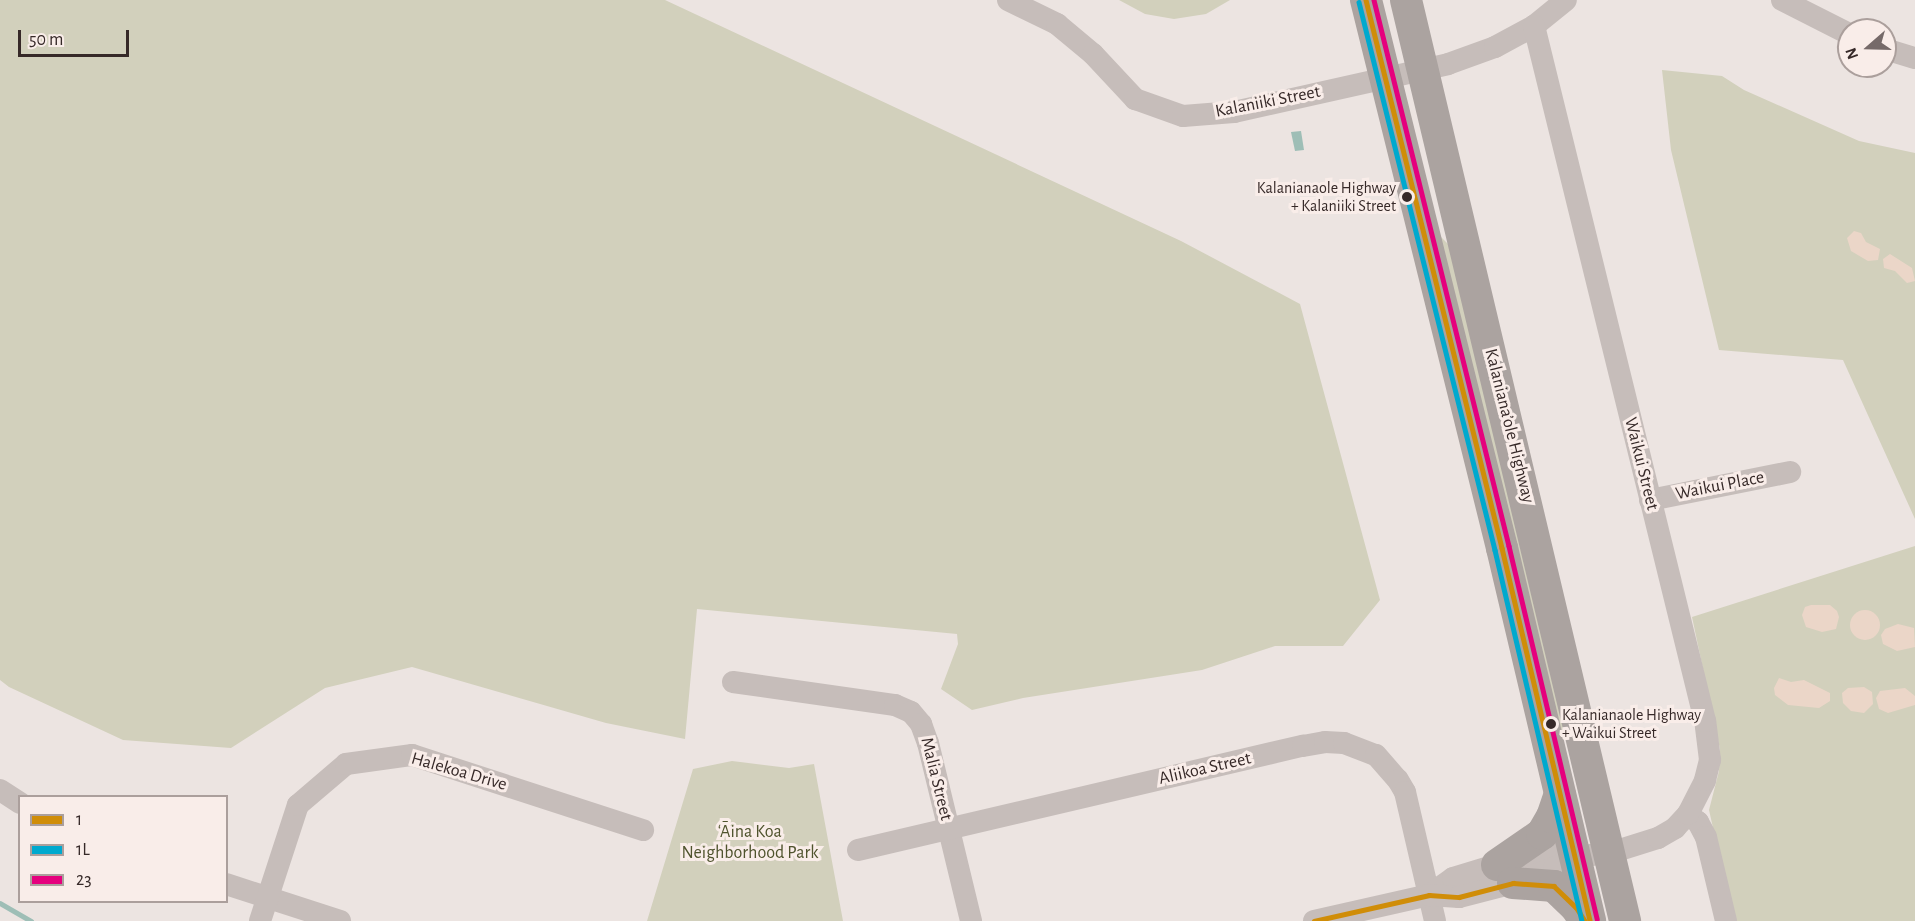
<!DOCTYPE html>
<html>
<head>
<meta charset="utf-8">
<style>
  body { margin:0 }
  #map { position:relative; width:1915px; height:921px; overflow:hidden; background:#ece4e1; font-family:"Alegreya Sans",sans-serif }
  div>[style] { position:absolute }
  .green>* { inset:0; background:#d2d0bc }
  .sand>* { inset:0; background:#ebd6c8 }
  .round { border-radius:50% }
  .water>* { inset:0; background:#9ebeb6 }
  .stream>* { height:4.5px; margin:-2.25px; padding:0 2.25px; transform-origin:2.25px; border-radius:2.25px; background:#9ebeb6 }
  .minor>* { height:22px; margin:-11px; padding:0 11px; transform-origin:11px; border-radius:11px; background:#c6bdba }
  .highway>* { height:32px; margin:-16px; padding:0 16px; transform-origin:16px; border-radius:16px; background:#aba3a0 }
  .bus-1>* { height:4.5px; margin:-2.25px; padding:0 2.25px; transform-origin:2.25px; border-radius:2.25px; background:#d08d08 }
  .bus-2>* { height:4.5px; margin:-2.25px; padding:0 2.25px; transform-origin:2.25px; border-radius:2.25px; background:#00a9ce }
  .bus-3>* { height:4.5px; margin:-2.25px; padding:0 2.25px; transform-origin:2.25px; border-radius:2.25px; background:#e5007d }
  .dots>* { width:16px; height:16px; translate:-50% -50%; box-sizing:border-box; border:3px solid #f9ede9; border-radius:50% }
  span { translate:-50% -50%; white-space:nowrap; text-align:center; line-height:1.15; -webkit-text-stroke:6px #f9ede9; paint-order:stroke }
  .bus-label { font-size:16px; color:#362928 }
  .right { translate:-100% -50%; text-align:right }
  .left { translate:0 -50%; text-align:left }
  .street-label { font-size:18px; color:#362928 }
  .park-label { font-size:18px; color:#4f532d }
  .legend { position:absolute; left:18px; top:795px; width:210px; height:108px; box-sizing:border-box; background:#f9ede9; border:2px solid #ab9f9c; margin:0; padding:8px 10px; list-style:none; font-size:18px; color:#362928 }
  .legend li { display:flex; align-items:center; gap:12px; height:30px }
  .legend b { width:30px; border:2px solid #ab9f9c }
  .north { position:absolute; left:1837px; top:18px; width:60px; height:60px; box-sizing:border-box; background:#f9ede9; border:2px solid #ab9f9c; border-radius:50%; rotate:250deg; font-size:16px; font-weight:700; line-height:24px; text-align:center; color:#362928 }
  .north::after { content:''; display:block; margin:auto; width:21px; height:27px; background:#766a69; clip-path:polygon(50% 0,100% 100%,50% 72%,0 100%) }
  .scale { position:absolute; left:18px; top:30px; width:111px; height:27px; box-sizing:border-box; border:3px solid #362928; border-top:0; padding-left:8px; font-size:18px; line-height:21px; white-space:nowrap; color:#362928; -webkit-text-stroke:4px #f9ede9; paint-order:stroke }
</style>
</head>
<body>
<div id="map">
  <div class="green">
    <div style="clip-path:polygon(0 0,665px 0,1181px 241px,1300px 304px,1380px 600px,1343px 646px,1275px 646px,1202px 670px,1023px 698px,972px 710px,941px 689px,958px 644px,957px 634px,697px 609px,685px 739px,606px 723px,412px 667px,325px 688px,231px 748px,123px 740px,9px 687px,0 680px)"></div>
    <div style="clip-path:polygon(1119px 0,1230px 0,1206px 14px,1174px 19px,1145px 14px)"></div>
    <div style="clip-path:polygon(1662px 70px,1722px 76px,1744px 90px,1859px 141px,1915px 153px,1915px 519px,1843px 360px,1719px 350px,1671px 150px)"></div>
    <div style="clip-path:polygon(1438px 234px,1451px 247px,1564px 720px,1563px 734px,1558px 726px)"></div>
    <div style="clip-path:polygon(1915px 546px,1915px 921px,1734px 921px,1709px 810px,1719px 771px,1720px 749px,1692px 617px)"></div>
    <div style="clip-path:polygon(732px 761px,789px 768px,814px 764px,843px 921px,647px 921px,693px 769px)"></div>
  </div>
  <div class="sand">
    <div style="clip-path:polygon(1854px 231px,1861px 233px,1866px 242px,1880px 249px,1878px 260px,1868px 261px,1851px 251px,1847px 238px)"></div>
    <div style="clip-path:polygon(1890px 254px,1912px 268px,1915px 281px,1907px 283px,1895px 271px,1884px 268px,1883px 259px)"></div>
    <div style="clip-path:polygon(1811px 605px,1830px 605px,1837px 611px,1839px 617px,1836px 629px,1822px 632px,1806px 627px,1802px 615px,1805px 607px)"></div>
    <div class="round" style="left:1850px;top:610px;width:30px;height:30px"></div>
    <div style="clip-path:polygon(1898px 624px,1914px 628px,1915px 647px,1897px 651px,1883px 644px,1881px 635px,1885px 629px)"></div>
    <div style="clip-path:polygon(1779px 678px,1791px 682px,1804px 680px,1830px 693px,1830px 701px,1819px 708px,1788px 705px,1775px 695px,1774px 688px)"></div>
    <div style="clip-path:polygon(1864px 687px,1872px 692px,1873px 704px,1864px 713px,1851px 711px,1843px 703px,1842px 693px,1848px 688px)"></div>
    <div style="clip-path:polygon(1905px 688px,1915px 696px,1915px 705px,1888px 713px,1879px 709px,1876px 698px,1880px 691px)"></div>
  </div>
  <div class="water">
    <div style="clip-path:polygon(1301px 131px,1304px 150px,1295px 151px,1291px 132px)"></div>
  </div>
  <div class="stream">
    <div style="left:0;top:903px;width:36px;rotate:30deg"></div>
  </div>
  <div class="minor">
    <div style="left:1008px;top:0;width:55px;rotate:26.1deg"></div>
    <div style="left:1057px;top:24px;width:47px;rotate:39.8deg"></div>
    <div style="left:1093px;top:54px;width:62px;rotate:47deg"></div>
    <div style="left:1135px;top:99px;width:51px;rotate:19.5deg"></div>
    <div style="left:1183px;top:116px;width:51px;rotate:-4.5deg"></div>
    <div style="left:1234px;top:112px;width:219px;rotate:-12.6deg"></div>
    <div style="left:1448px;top:64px;width:50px;rotate:-19.9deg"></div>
    <div style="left:1495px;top:47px;width:44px;rotate:-28.3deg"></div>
    <div style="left:1534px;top:26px;width:41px;rotate:-39.1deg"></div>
    <div style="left:1782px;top:0;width:75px;rotate:26.9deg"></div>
    <div style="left:1885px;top:49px;width:31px;rotate:17deg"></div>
    <div style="left:1650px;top:500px;width:143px;rotate:-11.3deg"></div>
    <div style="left:733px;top:682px;width:164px;rotate:8.1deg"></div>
    <div style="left:895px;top:705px;width:17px;rotate:24deg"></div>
    <div style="left:911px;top:712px;width:16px;rotate:50deg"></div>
    <div style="left:921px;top:724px;width:20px;rotate:70deg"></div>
    <div style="left:928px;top:743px;width:183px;rotate:76.4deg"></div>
    <div style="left:0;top:790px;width:24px;rotate:33deg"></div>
    <div style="left:1688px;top:814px;width:13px;rotate:39deg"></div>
    <div style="left:1698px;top:822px;width:17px;rotate:62deg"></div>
    <div style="left:1706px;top:837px;width:86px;rotate:76.6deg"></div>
    <div style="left:858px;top:850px;width:457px;rotate:-13.2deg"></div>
    <div style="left:1303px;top:746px;width:22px;rotate:-10deg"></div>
    <div style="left:1325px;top:742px;width:19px;rotate:3deg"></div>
    <div style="left:1344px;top:743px;width:34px;rotate:21deg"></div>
    <div style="left:1376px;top:755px;width:33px;rotate:49deg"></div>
    <div style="left:1398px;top:780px;width:14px;rotate:60deg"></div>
    <div style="left:1405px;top:792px;width:132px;rotate:76.9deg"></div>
    <div style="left:226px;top:884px;width:120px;rotate:18deg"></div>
    <div style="left:1429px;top:895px;width:29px;rotate:-35deg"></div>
    <div style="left:1453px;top:878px;width:99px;rotate:-17deg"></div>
    <div style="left:1548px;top:849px;width:28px;rotate:17deg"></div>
    <div style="left:260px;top:921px;width:122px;rotate:-71.9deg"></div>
    <div style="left:298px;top:805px;width:63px;rotate:-40.5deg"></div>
    <div style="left:346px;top:764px;width:67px;rotate:-7.8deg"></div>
    <div style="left:412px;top:755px;width:243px;rotate:18deg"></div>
    <div style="left:1314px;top:921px;width:118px;rotate:-12.7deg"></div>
    <div style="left:1429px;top:895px;width:30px;rotate:4deg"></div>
    <div style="left:1459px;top:897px;width:56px;rotate:-14.5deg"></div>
    <div style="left:1513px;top:883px;width:44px;rotate:-20.1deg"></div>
    <div style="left:1554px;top:868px;width:24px;rotate:-28deg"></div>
    <div style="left:1575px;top:857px;width:35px;rotate:-7deg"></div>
    <div style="left:1610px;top:853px;width:50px;rotate:-17.4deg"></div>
    <div style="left:1658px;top:838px;width:20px;rotate:-30deg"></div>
    <div style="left:1675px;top:828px;width:19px;rotate:-47deg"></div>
    <div style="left:1688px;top:814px;width:38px;rotate:-63deg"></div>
    <div style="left:1705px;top:780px;width:21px;rotate:-76deg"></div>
    <div style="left:1710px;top:760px;width:39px;rotate:-97deg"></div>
    <div style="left:1705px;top:721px;width:716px;rotate:-103.82deg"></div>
  </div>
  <div class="highway">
    <div style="left:1366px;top:0;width:565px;rotate:76.06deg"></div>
    <div style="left:1502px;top:548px;width:383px;rotate:76.7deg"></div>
    <div style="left:1406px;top:0;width:947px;rotate:76.62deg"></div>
    <div style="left:1497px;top:865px;width:55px;rotate:-34.6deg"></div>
    <div style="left:1542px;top:834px;width:20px;rotate:-60deg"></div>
    <div style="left:1552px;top:817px;width:24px;rotate:-71deg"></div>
    <div style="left:1513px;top:883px;width:41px;rotate:4.2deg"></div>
    <div style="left:1554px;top:886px;width:30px;rotate:44deg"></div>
    <div style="left:1576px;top:907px;width:17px;rotate:57deg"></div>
  </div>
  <div class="bus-1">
    <div style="left:1366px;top:0;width:565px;rotate:76.06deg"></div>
    <div style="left:1502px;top:548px;width:383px;rotate:76.7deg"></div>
    <div style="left:1314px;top:921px;width:118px;rotate:-12.7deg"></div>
    <div style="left:1429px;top:895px;width:30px;rotate:4deg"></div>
    <div style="left:1459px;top:897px;width:56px;rotate:-14.5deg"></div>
    <div style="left:1513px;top:883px;width:41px;rotate:4.2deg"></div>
    <div style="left:1554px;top:886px;width:30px;rotate:44deg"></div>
    <div style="left:1576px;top:907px;width:17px;rotate:57deg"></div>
  </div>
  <div class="bus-2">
    <div style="left:1359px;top:2px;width:565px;rotate:76.06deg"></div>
    <div style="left:1495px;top:550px;width:381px;rotate:76.8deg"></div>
  </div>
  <div class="bus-3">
    <div style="left:1374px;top:0;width:562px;rotate:76.11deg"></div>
    <div style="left:1509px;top:546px;width:383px;rotate:76.7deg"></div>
  </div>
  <div class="dots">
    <div style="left:1407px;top:197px;background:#362928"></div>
    <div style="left:1551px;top:724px;background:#362928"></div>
  </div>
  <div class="bus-label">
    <span class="right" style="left:1396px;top:197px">Kalanianaole Highway<br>+ Kalaniiki Street</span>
    <span class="left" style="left:1562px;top:724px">Kalanianaole Highway<br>+ Waikui Street</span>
  </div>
  <div class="street-label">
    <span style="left:1268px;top:102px;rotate:-11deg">Kalaniiki Street</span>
    <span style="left:1509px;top:426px;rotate:76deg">Kalaniana’ole Highway</span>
    <span style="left:1641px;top:464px;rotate:76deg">Waikui Street</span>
    <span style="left:1720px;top:486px;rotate:-11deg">Waikui Place</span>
    <span style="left:1205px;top:769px;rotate:-13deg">Aliikoa Street</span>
    <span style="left:459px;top:772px;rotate:16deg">Halekoa Drive</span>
    <span style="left:936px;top:779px;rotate:76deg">Malia Street</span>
  </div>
  <div class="park-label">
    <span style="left:750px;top:843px">‘Āina Koa<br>Neighborhood Park</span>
  </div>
  <ul class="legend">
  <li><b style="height:8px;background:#d08d08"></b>1</li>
  <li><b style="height:8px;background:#00a9ce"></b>1L</li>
  <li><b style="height:8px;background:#e5007d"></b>23</li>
  </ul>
  <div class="north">N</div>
  <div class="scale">50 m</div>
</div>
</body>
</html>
